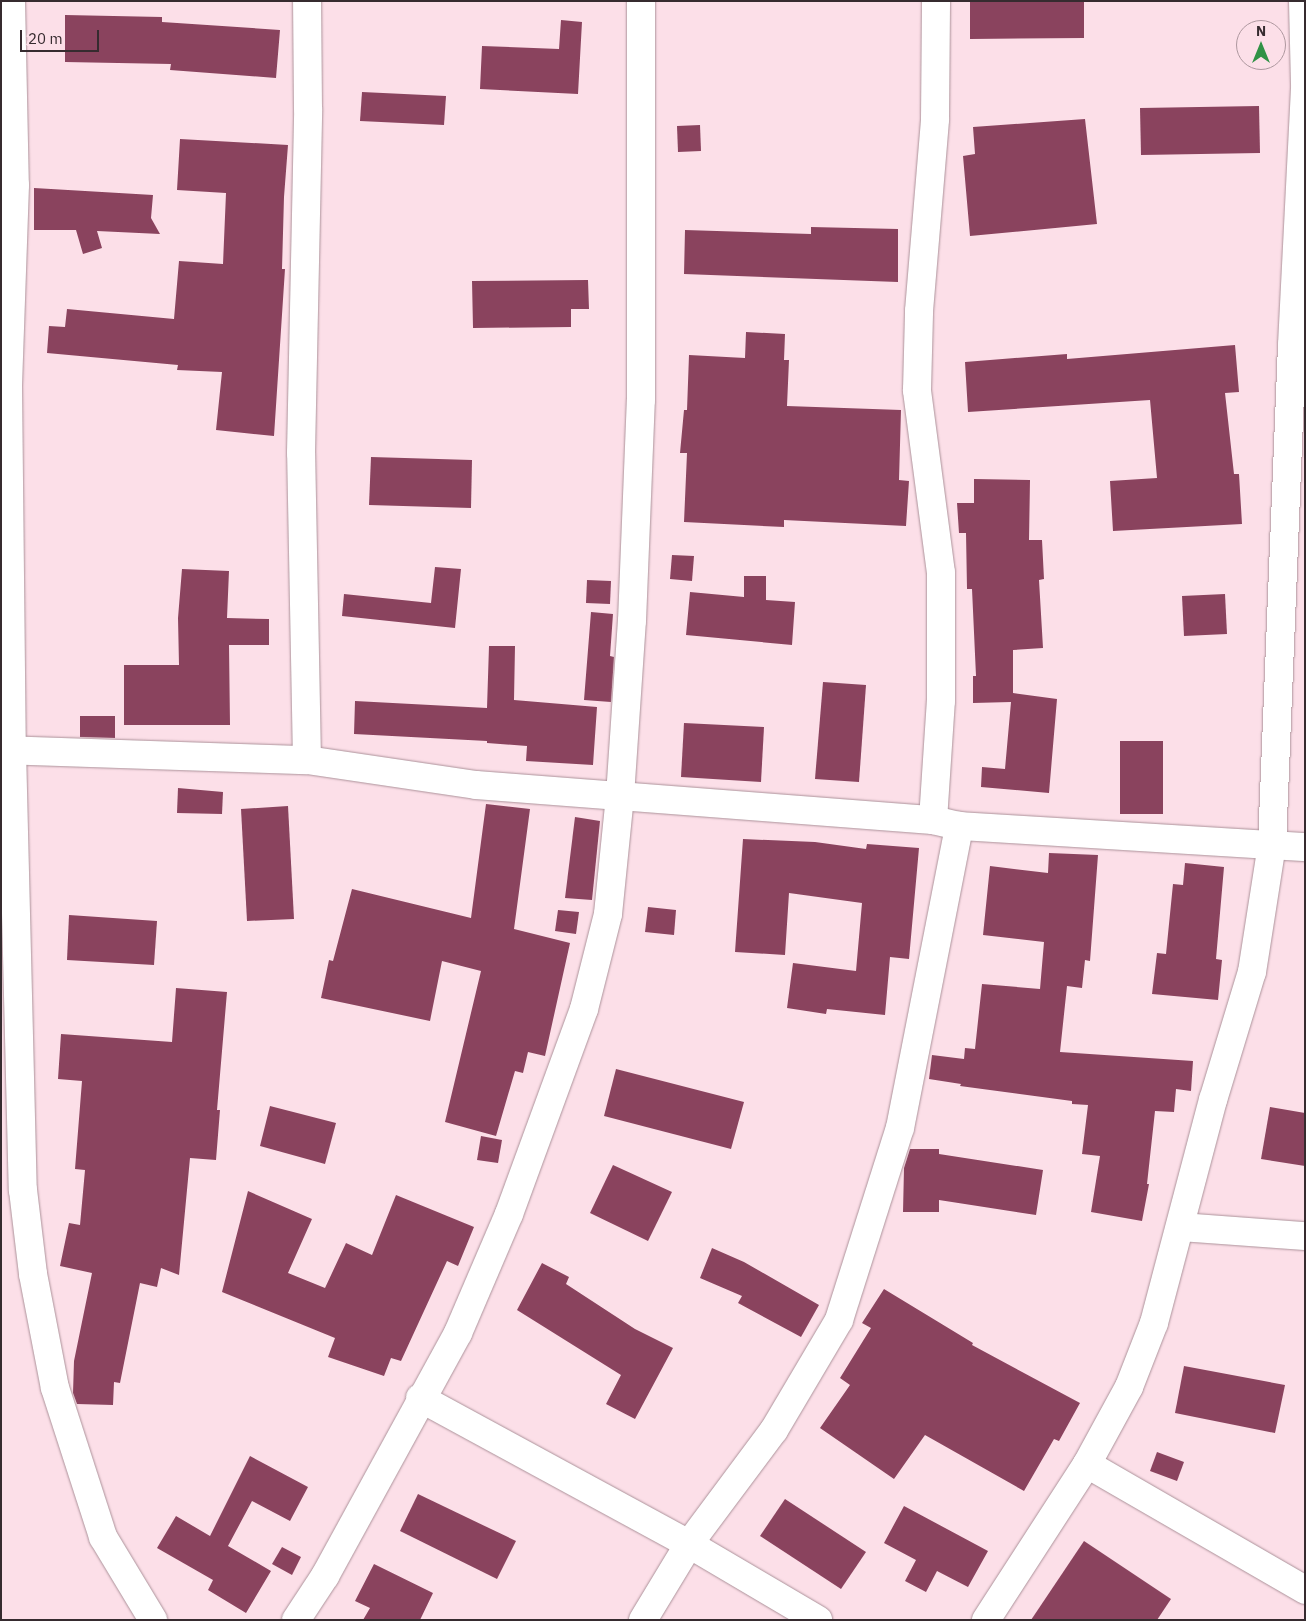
<!DOCTYPE html>
<html>
<head>
<meta charset="utf-8">
<style>
  body { margin:0 }
  #map { position:relative; width:1306px; height:1621px; overflow:hidden; background:#fcdfe8; font-family:"IBM Plex Sans",sans-serif }
  div>[style] { position:absolute }
  .building>* { inset:0; background:#8a435e }
  .roads { filter:drop-shadow(0 0 1px #ac929a) drop-shadow(0 0 1px #ac929a) }
  .street>* { height:28px; margin:-14px; padding:0 14px; transform-origin:14px; border-radius:14px; background:#fff }
  span { translate:-50% -50%; white-space:nowrap; text-align:center; line-height:1.15; -webkit-text-stroke:5px #fcdfe8; paint-order:stroke }
  .frame { position:absolute; inset:0; border:2px solid #362b2f; pointer-events:none }
  .north { position:absolute; left:1236px; top:20px; width:50px; height:50px; box-sizing:border-box; background:#fcdfe8; border:1px solid #ad979e; border-radius:50%; rotate:0deg; font-size:14px; font-weight:700; line-height:20px; text-align:center; color:#362b2f }
  .north::after { content:''; display:block; margin:auto; width:18px; height:22px; background:#319246; clip-path:polygon(50% 0,100% 100%,50% 72%,0 100%) }
  .scale { position:absolute; left:20px; top:30px; width:79px; height:22px; box-sizing:border-box; border:2px solid #362b2f; border-top:0; padding-left:6px; font-size:15px; line-height:18px; white-space:nowrap; color:#362b2f; -webkit-text-stroke:4px #fcdfe8; paint-order:stroke }
</style>
</head>
<body>
<div id="map">
  <div class="building">
    <div style="clip-path:polygon(970px 1px,1084px 1px,1084px 38px,970px 39px)"></div>
    <div style="clip-path:polygon(65px 15px,162px 17px,162px 22px,280px 30px,276px 78px,170px 70px,171px 64px,65px 62px)"></div>
    <div style="clip-path:polygon(561px 20px,582px 22px,578px 94px,480px 89px,482px 46px,559px 49px)"></div>
    <div style="clip-path:polygon(362px 92px,446px 96px,444px 125px,360px 121px)"></div>
    <div style="clip-path:polygon(1259px 106px,1260px 153px,1141px 155px,1140px 108px)"></div>
    <div style="clip-path:polygon(1085px 119px,1097px 224px,970px 236px,963px 156px,975px 154px,973px 127px)"></div>
    <div style="clip-path:polygon(700px 125px,701px 151px,678px 152px,677px 126px)"></div>
    <div style="clip-path:polygon(180px 139px,288px 145px,284px 197px,282px 269px,285px 269px,274px 436px,216px 430px,222px 372px,177px 370px,178px 365px,47px 353px,49px 326px,65px 327px,67px 309px,174px 319px,179px 261px,223px 264px,226px 193px,177px 190px)"></div>
    <div style="clip-path:polygon(34px 188px,153px 195px,151px 218px,160px 234px,97px 231px,102px 248px,83px 254px,76px 230px,34px 230px)"></div>
    <div style="clip-path:polygon(811px 227px,898px 229px,898px 282px,684px 274px,685px 230px,811px 234px)"></div>
    <div style="clip-path:polygon(588px 280px,589px 309px,571px 309px,571px 327px,473px 328px,472px 281px)"></div>
    <div style="clip-path:polygon(746px 332px,785px 334px,784px 360px,789px 360px,787px 406px,901px 410px,899px 480px,909px 481px,906px 526px,784px 520px,784px 527px,684px 522px,687px 453px,680px 453px,684px 410px,687px 410px,689px 355px,745px 358px)"></div>
    <div style="clip-path:polygon(1235px 345px,1239px 392px,1225px 393px,1234px 474px,1239px 474px,1242px 524px,1113px 531px,1110px 481px,1157px 478px,1150px 400px,968px 412px,965px 362px,1067px 354px,1067px 359px)"></div>
    <div style="clip-path:polygon(371px 457px,472px 460px,471px 508px,369px 505px)"></div>
    <div style="clip-path:polygon(974px 479px,1030px 480px,1029px 540px,1042px 540px,1044px 579px,1039px 580px,1043px 648px,1013px 650px,1013px 693px,1057px 699px,1049px 793px,981px 787px,982px 767px,1005px 769px,1011px 702px,973px 703px,973px 676px,976px 676px,972px 589px,967px 589px,966px 533px,959px 533px,957px 503px,974px 503px)"></div>
    <div style="clip-path:polygon(672px 555px,694px 556px,692px 581px,670px 579px)"></div>
    <div style="clip-path:polygon(435px 567px,461px 569px,455px 628px,342px 616px,344px 594px,431px 603px)"></div>
    <div style="clip-path:polygon(182px 569px,229px 571px,227px 618px,269px 619px,269px 645px,229px 645px,230px 725px,124px 725px,124px 665px,179px 665px,178px 618px)"></div>
    <div style="clip-path:polygon(744px 576px,766px 576px,766px 600px,795px 602px,792px 645px,686px 635px,690px 592px,744px 597px)"></div>
    <div style="clip-path:polygon(587px 580px,611px 581px,610px 604px,586px 603px)"></div>
    <div style="clip-path:polygon(1225px 594px,1227px 634px,1184px 636px,1182px 596px)"></div>
    <div style="clip-path:polygon(591px 612px,613px 614px,610px 656px,614px 657px,611px 702px,584px 700px)"></div>
    <div style="clip-path:polygon(489px 646px,515px 646px,514px 700px,597px 707px,593px 765px,526px 761px,527px 746px,487px 743px,487px 741px,354px 734px,355px 701px,487px 708px)"></div>
    <div style="clip-path:polygon(823px 682px,866px 685px,859px 782px,815px 779px)"></div>
    <div style="clip-path:polygon(80px 716px,115px 716px,115px 738px,80px 737px)"></div>
    <div style="clip-path:polygon(684px 723px,764px 727px,761px 782px,681px 777px)"></div>
    <div style="clip-path:polygon(1120px 741px,1163px 741px,1163px 814px,1120px 814px)"></div>
    <div style="clip-path:polygon(178px 788px,223px 792px,222px 814px,177px 813px)"></div>
    <div style="clip-path:polygon(486px 804px,530px 809px,514px 929px,570px 943px,545px 1056px,528px 1052px,523px 1073px,515px 1071px,496px 1136px,445px 1122px,481px 971px,442px 961px,430px 1021px,321px 998px,329px 960px,333px 961px,352px 889px,471px 918px)"></div>
    <div style="clip-path:polygon(288px 806px,294px 919px,247px 921px,241px 809px)"></div>
    <div style="clip-path:polygon(575px 817px,600px 821px,592px 900px,565px 898px)"></div>
    <div style="clip-path:polygon(743px 839px,815px 842px,866px 849px,867px 844px,919px 848px,909px 959px,890px 957px,885px 1015px,827px 1009px,826px 1014px,787px 1008px,793px 963px,856px 971px,862px 903px,789px 893px,785px 955px,735px 952px)"></div>
    <div style="clip-path:polygon(1049px 853px,1098px 855px,1090px 961px,1085px 960px,1082px 988px,1067px 986px,1060px 1052px,1193px 1061px,1191px 1091px,1176px 1089px,1174px 1112px,1155px 1111px,1147px 1184px,1149px 1184px,1142px 1221px,1091px 1212px,1100px 1156px,1082px 1154px,1088px 1105px,1072px 1104px,1072px 1101px,960px 1086px,961px 1084px,929px 1079px,932px 1055px,964px 1059px,965px 1048px,975px 1049px,982px 984px,1040px 989px,1044px 942px,983px 935px,990px 866px,1048px 873px)"></div>
    <div style="clip-path:polygon(1185px 863px,1224px 867px,1216px 959px,1222px 960px,1218px 1000px,1152px 994px,1157px 953px,1166px 954px,1173px 884px,1183px 885px)"></div>
    <div style="clip-path:polygon(648px 907px,676px 910px,674px 935px,645px 932px)"></div>
    <div style="clip-path:polygon(558px 910px,579px 912px,576px 934px,555px 931px)"></div>
    <div style="clip-path:polygon(69px 915px,157px 921px,154px 965px,67px 960px)"></div>
    <div style="clip-path:polygon(176px 988px,227px 992px,217px 1110px,220px 1110px,216px 1160px,190px 1158px,179px 1275px,161px 1268px,157px 1287px,140px 1283px,120px 1383px,114px 1382px,113px 1405px,77px 1404px,73px 1393px,74px 1361px,92px 1273px,60px 1266px,69px 1223px,80px 1225px,85px 1170px,75px 1169px,82px 1081px,58px 1079px,61px 1034px,172px 1042px)"></div>
    <div style="clip-path:polygon(616px 1069px,744px 1102px,731px 1149px,604px 1116px)"></div>
    <div style="clip-path:polygon(270px 1106px,336px 1123px,325px 1164px,260px 1146px)"></div>
    <div style="clip-path:polygon(1270px 1107px,1305px 1113px,1305px 1166px,1261px 1159px)"></div>
    <div style="clip-path:polygon(481px 1136px,502px 1140px,498px 1163px,477px 1160px)"></div>
    <div style="clip-path:polygon(910px 1149px,939px 1149px,939px 1154px,1043px 1170px,1036px 1215px,939px 1200px,939px 1212px,903px 1212px,904px 1168px)"></div>
    <div style="clip-path:polygon(613px 1165px,672px 1192px,648px 1241px,590px 1213px)"></div>
    <div style="clip-path:polygon(248px 1191px,312px 1219px,288px 1273px,325px 1288px,346px 1243px,372px 1255px,396px 1195px,474px 1227px,458px 1266px,447px 1261px,401px 1361px,391px 1358px,384px 1376px,328px 1357px,335px 1338px,222px 1292px)"></div>
    <div style="clip-path:polygon(712px 1248px,744px 1262px,819px 1305px,801px 1337px,738px 1303px,742px 1296px,700px 1278px)"></div>
    <div style="clip-path:polygon(542px 1263px,569px 1277px,566px 1284px,635px 1329px,673px 1348px,635px 1419px,606px 1404px,621px 1375px,517px 1310px)"></div>
    <div style="clip-path:polygon(884px 1289px,973px 1343px,972px 1345px,1080px 1403px,1059px 1441px,1054px 1439px,1024px 1491px,925px 1435px,894px 1479px,820px 1428px,850px 1385px,840px 1378px,871px 1328px,862px 1323px)"></div>
    <div style="clip-path:polygon(1184px 1366px,1285px 1385px,1275px 1433px,1175px 1413px)"></div>
    <div style="clip-path:polygon(1157px 1452px,1184px 1462px,1177px 1481px,1150px 1471px)"></div>
    <div style="clip-path:polygon(250px 1456px,308px 1487px,290px 1521px,252px 1501px,228px 1546px,271px 1571px,246px 1613px,208px 1590px,213px 1580px,157px 1548px,176px 1516px,210px 1536px)"></div>
    <div style="clip-path:polygon(418px 1494px,516px 1541px,497px 1579px,400px 1531px)"></div>
    <div style="clip-path:polygon(785px 1499px,866px 1552px,841px 1589px,760px 1536px)"></div>
    <div style="clip-path:polygon(904px 1506px,988px 1551px,968px 1587px,937px 1571px,926px 1592px,905px 1581px,916px 1560px,884px 1543px)"></div>
    <div style="clip-path:polygon(1084px 1541px,1171px 1599px,1157px 1620px,1031px 1620px)"></div>
    <div style="clip-path:polygon(282px 1547px,301px 1557px,292px 1575px,272px 1564px)"></div>
    <div style="clip-path:polygon(374px 1564px,433px 1593px,420px 1620px,363px 1620px,370px 1608px,355px 1601px)"></div>
  </div>
  <div class="roads">
    <div class="street">
      <div style="left:11px;top:1px;width:184px;rotate:88.8deg"></div>
      <div style="left:15px;top:185px;width:201px;rotate:92deg"></div>
      <div style="left:8px;top:386px;width:364px;rotate:89.4deg"></div>
      <div style="left:12px;top:750px;width:440px;rotate:88.6deg"></div>
      <div style="left:23px;top:1190px;width:85px;rotate:83.2deg"></div>
      <div style="left:33px;top:1274px;width:116px;rotate:79.1deg"></div>
      <div style="left:55px;top:1388px;width:157px;rotate:72.1deg"></div>
      <div style="left:103px;top:1537px;width:97px;rotate:58.9deg"></div>
      <div style="left:1px;top:750px;width:306px;rotate:1.9deg"></div>
      <div style="left:307px;top:760px;width:171px;rotate:8.4deg"></div>
      <div style="left:476px;top:785px;width:458px;rotate:4.4deg"></div>
      <div style="left:933px;top:820px;width:27px;rotate:13deg"></div>
      <div style="left:959px;top:826px;width:347px;rotate:3.5deg"></div>
      <div style="left:307px;top:760px;width:307px;rotate:-91.1deg"></div>
      <div style="left:301px;top:453px;width:344px;rotate:-88.8deg"></div>
      <div style="left:308px;top:109px;width:108px;rotate:-90.5deg"></div>
      <div style="left:933px;top:820px;width:119px;rotate:-86.2deg"></div>
      <div style="left:941px;top:701px;width:128px;rotate:-90deg"></div>
      <div style="left:941px;top:573px;width:185px;rotate:-97.5deg"></div>
      <div style="left:917px;top:390px;width:79px;rotate:-88.5deg"></div>
      <div style="left:919px;top:311px;width:193px;rotate:-85.2deg"></div>
      <div style="left:935px;top:119px;width:118px;rotate:-89.5deg"></div>
      <div style="left:1181px;top:1227px;width:124px;rotate:4.2deg"></div>
      <div style="left:420px;top:1398px;width:306px;rotate:28.5deg"></div>
      <div style="left:689px;top:1544px;width:150px;rotate:30.5deg"></div>
      <div style="left:1087px;top:1464px;width:252px;rotate:30deg"></div>
      <div style="left:296px;top:1620px;width:53px;rotate:-56.6deg"></div>
      <div style="left:325px;top:1576px;width:277px;rotate:-61.3deg"></div>
      <div style="left:458px;top:1333px;width:129px;rotate:-66.8deg"></div>
      <div style="left:509px;top:1214px;width:218px;rotate:-69.9deg"></div>
      <div style="left:584px;top:1009px;width:98px;rotate:-75.8deg"></div>
      <div style="left:608px;top:914px;width:119px;rotate:-84.2deg"></div>
      <div style="left:620px;top:796px;width:175px;rotate:-86.1deg"></div>
      <div style="left:632px;top:621px;width:221px;rotate:-87.7deg"></div>
      <div style="left:641px;top:400px;width:399px;rotate:-90deg"></div>
      <div style="left:643px;top:1620px;width:89px;rotate:-58.8deg"></div>
      <div style="left:689px;top:1544px;width:142px;rotate:-53.3deg"></div>
      <div style="left:774px;top:1430px;width:128px;rotate:-59.4deg"></div>
      <div style="left:839px;top:1320px;width:201px;rotate:-72.4deg"></div>
      <div style="left:900px;top:1128px;width:308px;rotate:-78.9deg"></div>
      <div style="left:986px;top:1620px;width:186px;rotate:-57.1deg"></div>
      <div style="left:1087px;top:1464px;width:88px;rotate:-61.4deg"></div>
      <div style="left:1129px;top:1387px;width:69px;rotate:-68.7deg"></div>
      <div style="left:1154px;top:1323px;width:231px;rotate:-75.2deg"></div>
      <div style="left:1213px;top:1100px;width:134px;rotate:-73.1deg"></div>
      <div style="left:1252px;top:972px;width:129px;rotate:-81.1deg"></div>
      <div style="left:1272px;top:845px;width:500px;rotate:-87.71deg"></div>
      <div style="left:1292px;top:345px;width:261px;rotate:-87.1deg"></div>
      <div style="left:1305px;top:84px;width:83px;rotate:-91.4deg"></div>
    </div>
  </div>
  <div class="frame"></div>
  <div class="north">N</div>
  <div class="scale">20 m</div>
</div>
</body>
</html>
